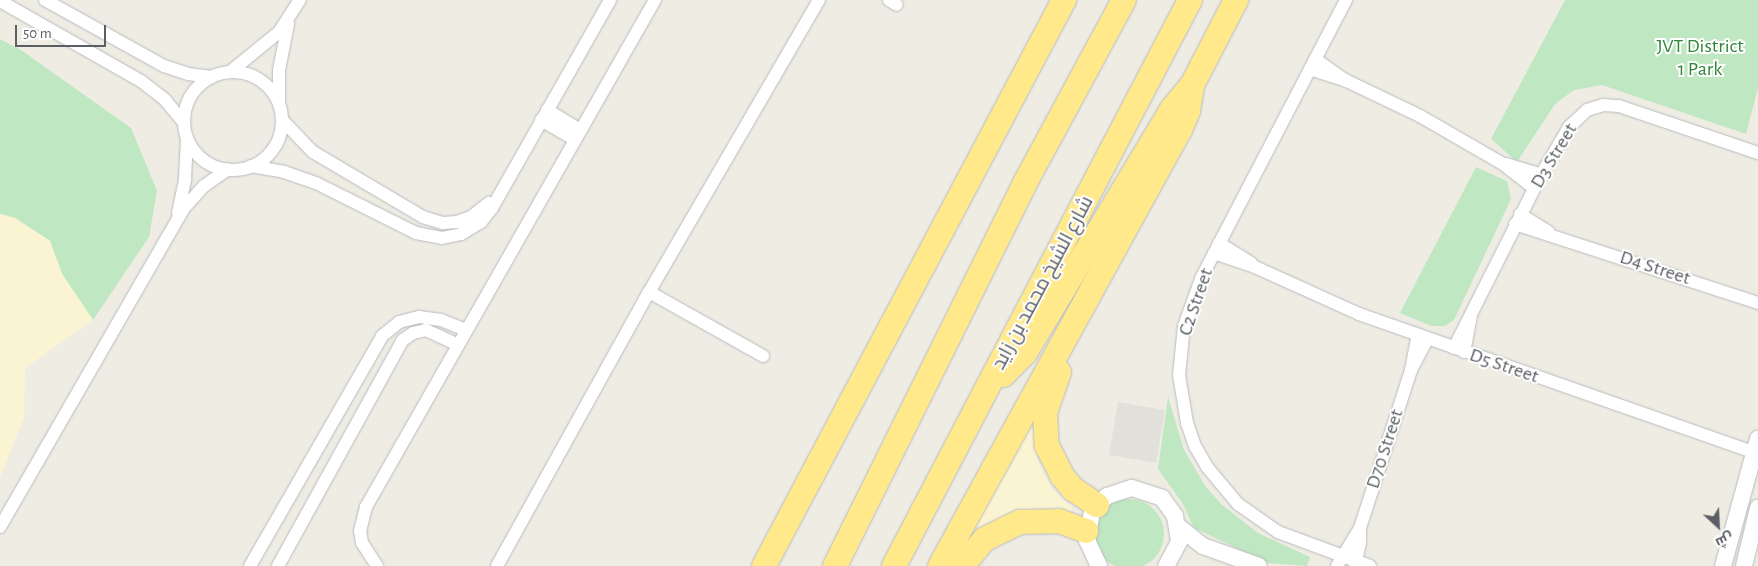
<!DOCTYPE html>
<html>
<head>
<meta charset="utf-8">
<style>
  body { margin:0 }
  #map { position:relative; width:1758px; height:566px; overflow:hidden; background:#efede3; font-family:"Alegreya Sans",Cairo,sans-serif }
  div>[style] { position:absolute }
  .industrial>* { inset:0; background:#e2e0db }
  .green>* { inset:0; background:#bfe7c2 }
  .round { border-radius:50% }
  .sand>* { inset:0; background:#fbf4d2 }
  .roads { filter:drop-shadow(0 0 1px #b8bbc0) drop-shadow(0 0 1px #b8bbc0) }
  .minor>* { height:12px; margin:-6px; padding:0 6px; transform-origin:6px; border-radius:6px; background:#fff }
  .minor>.ring { margin:-6px; padding:0; box-sizing:content-box; background:none; border:12px solid #fff; border-radius:50% }
  .tertiary>* { height:16px; margin:-8px; padding:0 8px; transform-origin:8px; border-radius:8px; background:#fff }
  .motorway>* { height:24px; margin:-12px; padding:0 12px; transform-origin:12px; border-radius:12px; background:#ffe98a }
  span { translate:-50% -50%; white-space:nowrap; text-align:center; line-height:1.15; -webkit-text-stroke:4px #fff; paint-order:stroke }
  .park-label { font-size:20px; color:#32853b }
  .street-label { font-size:20px; color:#5b5f65 }
  .north { position:absolute; left:1693px; top:501px; width:50px; height:50px; -webkit-text-stroke:4px #fff; paint-order:stroke; rotate:155deg; font-size:14px; font-weight:700; line-height:20px; text-align:center; color:#5b5f65 }
  .north::after { content:''; display:block; margin:auto; width:18px; height:22px; background:#5b5f65; clip-path:polygon(50% 0,100% 100%,50% 72%,0 100%) }
  .scale { position:absolute; left:15px; top:25px; width:91px; height:22px; box-sizing:border-box; border:2px solid #5b5f65; border-top:0; padding-left:6px; font-size:15px; line-height:18px; white-space:nowrap; color:#5b5f65; -webkit-text-stroke:4px #fff; paint-order:stroke }
</style>
</head>
<body>
<div id="map">
  <div class="industrial">
    <div style="clip-path:polygon(1118px 402px,1165px 410px,1156px 463px,1109px 455px)"></div>
  </div>
  <div class="green">
    <div style="clip-path:polygon(1565px 0,1758px 0,1758px 88px,1746px 134px,1602px 85px,1574px 90px,1555px 104px,1517px 162px,1491px 139px)"></div>
    <div style="clip-path:polygon(0 39px,21px 50px,131px 128px,157px 191px,149px 237px,93px 320px,62px 274px,50px 241px,15px 218px,0 214px)"></div>
    <div style="clip-path:polygon(1476px 167px,1507px 181px,1511px 199px,1454px 320px,1445px 326px,1431px 326px,1400px 313px)"></div>
    <div style="clip-path:polygon(1168px 397px,1184px 450px,1206px 487px,1221px 504px,1258px 533px,1310px 557px,1307px 566px,1268px 563px,1194px 528px,1183px 504px,1158px 469px)"></div>
    <div class="round" style="left:1094px;top:499px;width:70px;height:70px"></div>
  </div>
  <div class="sand">
    <div style="clip-path:polygon(0 214px,15px 218px,50px 241px,62px 274px,93px 320px,25px 368px,24px 417px,0 477px)"></div>
    <div style="clip-path:polygon(1032px 423px,1038px 463px,1052px 489px,1071px 506px,1072px 511px,1070px 514px,1042px 509px,1015px 513px,987px 524px,963px 544px)"></div>
  </div>
  <div class="roads">
    <div class="minor">
      <div style="left:45px;top:0;width:136px;rotate:29deg"></div>
      <div style="left:164px;top:66px;width:25px;rotate:18deg"></div>
      <div style="left:188px;top:74px;width:24px;rotate:7deg"></div>
      <div style="left:889px;top:0;width:9px;rotate:32deg"></div>
      <div style="left:1346px;top:0;width:314px;rotate:117.5deg"></div>
      <div style="left:1201px;top:279px;width:50px;rotate:109.9deg"></div>
      <div style="left:1184px;top:326px;width:49px;rotate:95.8deg"></div>
      <div style="left:1179px;top:375px;width:49px;rotate:80.5deg"></div>
      <div style="left:1187px;top:423px;width:24px;rotate:71deg"></div>
      <div style="left:1195px;top:446px;width:24px;rotate:60deg"></div>
      <div style="left:1207px;top:467px;width:48px;rotate:50deg"></div>
      <div style="left:1238px;top:504px;width:49px;rotate:35deg"></div>
      <div style="left:1278px;top:532px;width:98px;rotate:20.3deg"></div>
      <div style="left:0;top:1px;width:162px;rotate:29.6deg"></div>
      <div style="left:141px;top:81px;width:31px;rotate:38deg"></div>
      <div style="left:165px;top:100px;width:30px;rotate:50deg"></div>
      <div style="left:1315px;top:59px;width:39px;rotate:35deg"></div>
      <div style="left:1347px;top:81px;width:81px;rotate:25.6deg"></div>
      <div style="left:1420px;top:116px;width:96px;rotate:30deg"></div>
      <div style="left:1503px;top:164px;width:39px;rotate:38deg"></div>
      <div style="left:1310px;top:69px;width:39px;rotate:18deg"></div>
      <div style="left:230px;top:72px;width:63px;rotate:-39.2deg"></div>
      <div style="left:279px;top:32px;width:38px;rotate:-57deg"></div>
      <div class="ring" style="left:184px;top:72px;width:86px;height:86px"></div>
      <div style="left:279px;top:103px;width:33px;rotate:-90deg"></div>
      <div style="left:279px;top:70px;width:47px;rotate:-78.9deg"></div>
      <div style="left:547px;top:110px;width:39px;rotate:31deg"></div>
      <div style="left:282px;top:120px;width:45px;rotate:45.9deg"></div>
      <div style="left:313px;top:152px;width:128px;rotate:30.6deg"></div>
      <div style="left:423px;top:217px;width:21px;rotate:17deg"></div>
      <div style="left:443px;top:223px;width:14px;rotate:-4deg"></div>
      <div style="left:457px;top:222px;width:15px;rotate:-20deg"></div>
      <div style="left:471px;top:217px;width:23px;rotate:-38deg"></div>
      <div style="left:541px;top:120px;width:39px;rotate:30deg"></div>
      <div style="left:1506px;top:164px;width:37px;rotate:17deg"></div>
      <div style="left:251px;top:166px;width:34px;rotate:10deg"></div>
      <div style="left:284px;top:172px;width:34px;rotate:19deg"></div>
      <div style="left:316px;top:183px;width:112px;rotate:26.6deg"></div>
      <div style="left:416px;top:233px;width:26px;rotate:11deg"></div>
      <div style="left:442px;top:238px;width:19px;rotate:-12deg"></div>
      <div style="left:461px;top:234px;width:23px;rotate:-31deg"></div>
      <div style="left:481px;top:222px;width:18px;rotate:-52deg"></div>
      <div style="left:492px;top:208px;width:239px;rotate:-60.4deg"></div>
      <div style="left:178px;top:213px;width:35px;rotate:-78deg"></div>
      <div style="left:185px;top:179px;width:41px;rotate:-87.2deg"></div>
      <div style="left:1520px;top:214px;width:34px;rotate:32deg"></div>
      <div style="left:1515px;top:224px;width:256px;rotate:18deg"></div>
      <div style="left:1219px;top:243px;width:38px;rotate:32deg"></div>
      <div style="left:1214px;top:253px;width:43px;rotate:18.9deg"></div>
      <div style="left:1255px;top:267px;width:114px;rotate:24.3deg"></div>
      <div style="left:1359px;top:314px;width:423px;rotate:19.3deg"></div>
      <div style="left:649px;top:292px;width:131px;rotate:29.3deg"></div>
      <div style="left:1454px;top:348px;width:194px;rotate:-63.3deg"></div>
      <div style="left:1541px;top:175px;width:56px;rotate:-59.7deg"></div>
      <div style="left:1569px;top:127px;width:25px;rotate:-43deg"></div>
      <div style="left:1587px;top:110px;width:17px;rotate:-17deg"></div>
      <div style="left:1603px;top:105px;width:16px;rotate:4deg"></div>
      <div style="left:1619px;top:106px;width:147px;rotate:18.7deg"></div>
      <div style="left:1464px;top:352px;width:38px;rotate:-79deg"></div>
      <div style="left:1411px;top:370px;width:36px;rotate:-62deg"></div>
      <div style="left:0;top:527px;width:368px;rotate:-60deg"></div>
      <div style="left:184px;top:208px;width:30px;rotate:-48deg"></div>
      <div style="left:204px;top:186px;width:29px;rotate:-35deg"></div>
      <div style="left:250px;top:566px;width:265px;rotate:-60.1deg"></div>
      <div style="left:382px;top:336px;width:22px;rotate:-39deg"></div>
      <div style="left:399px;top:322px;width:21px;rotate:-14deg"></div>
      <div style="left:419px;top:317px;width:22px;rotate:8deg"></div>
      <div style="left:441px;top:320px;width:27px;rotate:22deg"></div>
      <div style="left:278px;top:566px;width:258px;rotate:-61.1deg"></div>
      <div style="left:403px;top:340px;width:12px;rotate:-35deg"></div>
      <div style="left:413px;top:333px;width:13px;rotate:-13deg"></div>
      <div style="left:426px;top:330px;width:35px;rotate:25deg"></div>
      <div style="left:377px;top:566px;width:27px;rotate:-123deg"></div>
      <div style="left:362px;top:543px;width:12px;rotate:-99deg"></div>
      <div style="left:360px;top:531px;width:25px;rotate:-76deg"></div>
      <div style="left:366px;top:507px;width:584px;rotate:-60.32deg"></div>
      <div style="left:497px;top:566px;width:313px;rotate:-61deg"></div>
      <div style="left:649px;top:292px;width:338px;rotate:-59.8deg"></div>
      <div style="left:1337px;top:566px;width:44px;rotate:-58.8deg"></div>
      <div style="left:1355px;top:566px;width:24px;rotate:-78deg"></div>
      <div style="left:1360px;top:543px;width:15px;rotate:-90deg"></div>
      <div style="left:1360px;top:528px;width:166px;rotate:-72.1deg"></div>
      <div style="left:1411px;top:370px;width:36px;rotate:-79deg"></div>
    </div>
    <div class="tertiary">
      <div style="left:1178px;top:526px;width:32px;rotate:39deg"></div>
      <div style="left:1203px;top:546px;width:59px;rotate:19.7deg"></div>
      <div style="left:1099px;top:566px;width:29px;rotate:-115deg"></div>
      <div style="left:1087px;top:540px;width:28px;rotate:-80deg"></div>
      <div style="left:1092px;top:512px;width:22px;rotate:-47deg"></div>
      <div style="left:1107px;top:496px;width:26px;rotate:-18deg"></div>
      <div style="left:1132px;top:488px;width:32px;rotate:18deg"></div>
      <div style="left:1162px;top:498px;width:22px;rotate:54deg"></div>
      <div style="left:1175px;top:516px;width:26px;rotate:81deg"></div>
      <div style="left:1179px;top:542px;width:27px;rotate:118deg"></div>
      <div style="left:1723px;top:566px;width:132px;rotate:-74.6deg"></div>
      <div style="left:1744px;top:566px;width:60px;rotate:-76.4deg"></div>
    </div>
    <div class="motorway">
      <div style="left:1059px;top:372px;width:43px;rotate:108.9deg"></div>
      <div style="left:1045px;top:413px;width:33px;rotate:87deg"></div>
      <div style="left:1047px;top:446px;width:34px;rotate:63deg"></div>
      <div style="left:1062px;top:476px;width:17px;rotate:50deg"></div>
      <div style="left:1073px;top:489px;width:29px;rotate:34deg"></div>
      <div style="left:1003px;top:375px;width:31px;rotate:-45deg"></div>
      <div style="left:1025px;top:353px;width:285px;rotate:-58.9deg"></div>
      <div style="left:1172px;top:109px;width:31px;rotate:-50deg"></div>
      <div style="left:1192px;top:85px;width:96px;rotate:-62.6deg"></div>
      <div style="left:764px;top:566px;width:641px;rotate:-62.07deg"></div>
      <div style="left:835px;top:566px;width:428px;rotate:-63.6deg"></div>
      <div style="left:1025px;top:183px;width:208px;rotate:-61.6deg"></div>
      <div style="left:894px;top:566px;width:639px;rotate:-62.39deg"></div>
      <div style="left:940px;top:566px;width:498px;rotate:-61.2deg"></div>
      <div style="left:1180px;top:130px;width:21px;rotate:-67deg"></div>
      <div style="left:1188px;top:111px;width:26px;rotate:-81deg"></div>
      <div style="left:962px;top:566px;width:35px;rotate:-50deg"></div>
      <div style="left:985px;top:539px;width:39px;rotate:-26deg"></div>
      <div style="left:1020px;top:522px;width:39px;rotate:-1deg"></div>
      <div style="left:1059px;top:521px;width:29px;rotate:20deg"></div>
    </div>
  </div>
  <div class="park-label">
    <span style="left:1700px;top:58px">JVT District<br>1 Park</span>
  </div>
  <div class="street-label">
    <span style="left:1554px;top:156px;rotate:-59deg">D3 Street</span>
    <span style="left:1655px;top:268px;rotate:18deg">D4 Street</span>
    <span style="left:1043px;top:283px;rotate:-62deg">شارع الشيخ محمد بن زايد</span>
    <span style="left:1196px;top:302px;rotate:-71deg">C2 Street</span>
    <span style="left:1504px;top:366px;rotate:19deg">D5 Street</span>
    <span style="left:1385px;top:449px;rotate:-72deg">D70 Street</span>
  </div>
  <div class="north">ش</div>
  <div class="scale">50 m</div>
</div>
</body>
</html>
